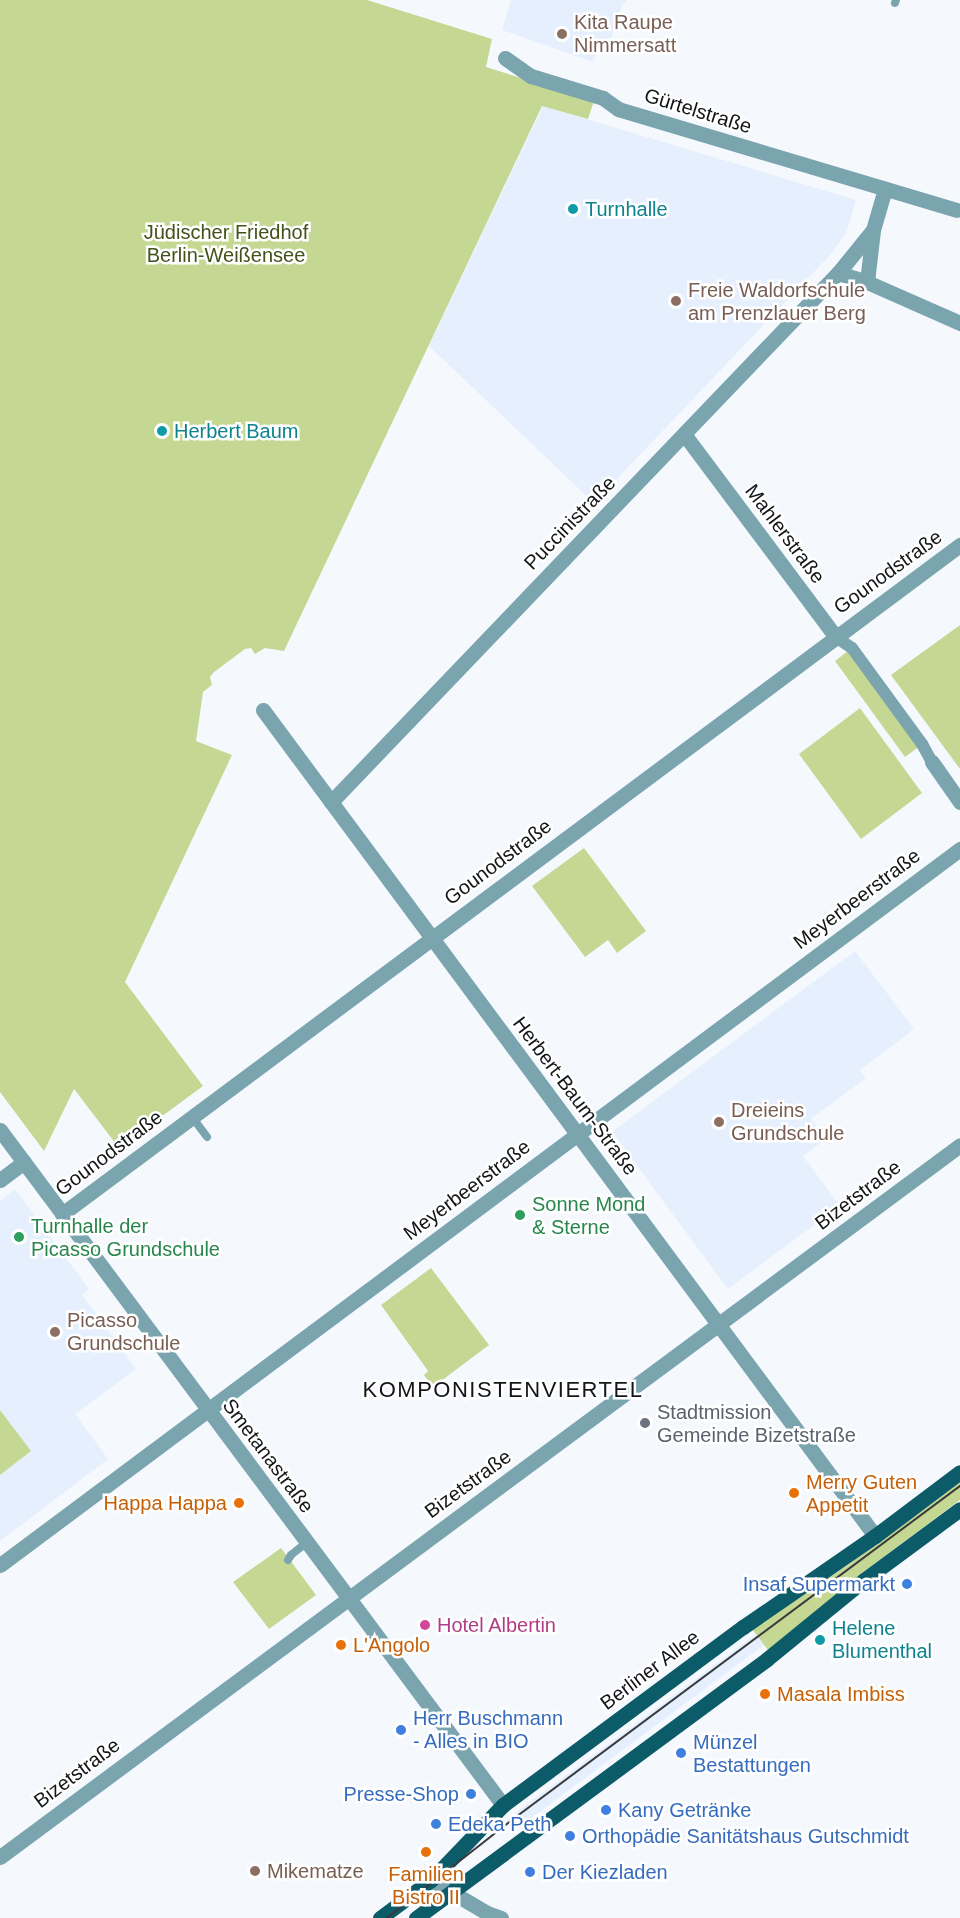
<!DOCTYPE html>
<html>
<head>
<meta charset="utf-8">
<style>
  body { margin:0 }
  #map { position:relative; width:960px; height:1918px; overflow:hidden; background:#f5f9fe; font-family:Helvetica,sans-serif }
  div>[style] { position:absolute }
  .built>* { inset:0; background:#e6effd }
  .green>* { inset:0; background:#c5d893 }
  .service>* { height:8px; margin:-4px; padding:0 4px; transform-origin:4px; border-radius:4px; background:#7aa4ae }
  .pedestrian>* { height:12px; margin:-6px; padding:0 6px; transform-origin:6px; border-radius:6px; background:#7aa4ae }
  .minor>* { height:15px; margin:-7.5px; padding:0 7.5px; transform-origin:7.5px; border-radius:7.5px; background:#7aa4ae }
  .tertiary>* { height:15px; margin:-7.5px; padding:0 7.5px; transform-origin:7.5px; border-radius:7.5px; background:#7aa4ae }
  .primary>* { height:15px; margin:-7.5px; padding:0 7.5px; transform-origin:7.5px; border-radius:7.5px; background:#0c5b69 }
  .tram>* { height:1.5px; margin:-0.75px; padding:0 0.75px; transform-origin:0.75px; border-radius:0.75px; background:#383a3d }
  .dots>* { width:16px; height:16px; translate:-50% -50%; box-sizing:border-box; border:3px solid #fff; border-radius:50% }
  span { translate:-50% -50%; white-space:nowrap; text-align:center; line-height:1.15; -webkit-text-stroke:5px #fff; paint-order:stroke }
  .education-label { font-size:20px; color:#785e54 }
  .left { translate:0 -50%; text-align:left }
  .street-label { font-size:20px; color:#131517 }
  .culture-label { font-size:20px; color:#0d838f }
  .park-label { font-size:20px; color:#445118 }
  .leisure-label { font-size:20px; color:#27864d }
  .worship-label { font-size:20px; color:#5b616d }
  .food-label { font-size:20px; color:#c56008 }
  .right { translate:-100% -50%; text-align:right }
  .shop-label { font-size:20px; color:#366cbe }
  .hotel-label { font-size:20px; color:#b23c85 }
  .quarter-label { font-size:22px; color:#131517; letter-spacing:1.5px }
</style>
</head>
<body>
<div id="map">
  <div class="built">
    <div style="clip-path:polygon(511px 0,627px 0,622px 5px,609px 45px,605px 52px,598px 50px,593px 62px,502px 30px)"></div>
    <div style="clip-path:polygon(543px 106px,856px 200px,846px 233px,832px 253px,594px 503px,429px 346px)"></div>
    <div style="clip-path:polygon(855px 951px,914px 1029px,860px 1070px,866px 1078px,811px 1119px,826px 1139px,803px 1156px,840px 1206px,728px 1289px,612px 1132px)"></div>
    <div style="clip-path:polygon(15px 1189px,89px 1289px,82px 1295px,136px 1369px,75px 1414px,108px 1459px,0 1541px,0 1201px)"></div>
    <div style="clip-path:polygon(756px 1634px,764px 1645px,522px 1825px,520px 1823px,514px 1814px)"></div>
  </div>
  <div class="green">
    <div style="clip-path:polygon(0 0,367px 0,492px 39px,486px 67px,594px 101px,588px 119px,542px 106px,284px 651px,265px 648px,255px 654px,251px 648px,245px 649px,214px 672px,210px 677px,212px 685px,203px 692px,196px 741px,232px 755px,125px 982px,203px 1086px,119px 1148px,74px 1089px,44px 1151px,0 1092px)"></div>
    <div style="clip-path:polygon(960px 625px,960px 769px,891px 675px)"></div>
    <div style="clip-path:polygon(853px 647px,924px 743px,905px 757px,835px 661px)"></div>
    <div style="clip-path:polygon(860px 708px,922px 793px,861px 839px,799px 754px)"></div>
    <div style="clip-path:polygon(584px 848px,646px 931px,617px 953px,608px 940px,585px 957px,532px 886px)"></div>
    <div style="clip-path:polygon(431px 1268px,489px 1345px,433px 1387px,424px 1375px,428px 1371px,381px 1305px)"></div>
    <div style="clip-path:polygon(0 1410px,31px 1451px,0 1475px)"></div>
    <div style="clip-path:polygon(960px 1481px,960px 1500px,862px 1573px,768px 1650px,752px 1629px,848px 1565px)"></div>
    <div style="clip-path:polygon(281px 1548px,316px 1595px,269px 1629px,233px 1582px)"></div>
  </div>
  <div class="service">
    <div style="left:895px;top:3px;width:3px;rotate:-72deg"></div>
    <div style="left:192px;top:1117px;width:25px;rotate:53deg"></div>
    <div style="left:288px;top:1560px;width:6px;rotate:-59deg"></div>
    <div style="left:291px;top:1555px;width:19px;rotate:-39deg"></div>
  </div>
  <div class="pedestrian">
    <div style="left:836px;top:637px;width:19px;rotate:35deg"></div>
    <div style="left:852px;top:648px;width:119px;rotate:53.9deg"></div>
    <div style="left:922px;top:744px;width:21px;rotate:61deg"></div>
  </div>
  <div class="minor">
    <div style="left:505px;top:58px;width:32px;rotate:35deg"></div>
    <div style="left:531px;top:76px;width:75px;rotate:17deg"></div>
    <div style="left:603px;top:98px;width:19px;rotate:36deg"></div>
    <div style="left:618px;top:109px;width:353px;rotate:16.6deg"></div>
    <div style="left:838px;top:273px;width:30px;rotate:17deg"></div>
    <div style="left:867px;top:282px;width:102px;rotate:23.8deg"></div>
    <div style="left:867px;top:282px;width:52px;rotate:-83.4deg"></div>
    <div style="left:873px;top:230px;width:43px;rotate:-73.7deg"></div>
    <div style="left:684px;top:434px;width:254px;rotate:53.2deg"></div>
    <div style="left:263px;top:710px;width:1028px;rotate:53.46deg"></div>
    <div style="left:932px;top:762px;width:49px;rotate:55deg"></div>
    <div style="left:331px;top:802px;width:733px;rotate:-46.22deg"></div>
    <div style="left:838px;top:273px;width:55px;rotate:-50.9deg"></div>
    <div style="left:0;top:1130px;width:842px;rotate:53.31deg"></div>
    <div style="left:0;top:1180px;width:30px;rotate:-37deg"></div>
    <div style="left:62px;top:1214px;width:1120px;rotate:-36.69deg"></div>
    <div style="left:0;top:1565px;width:1198px;rotate:-36.72deg"></div>
    <div style="left:0;top:1857px;width:1195px;rotate:-36.56deg"></div>
  </div>
  <div class="tertiary">
    <div style="left:431px;top:1880px;width:65px;rotate:30.5deg"></div>
    <div style="left:487px;top:1913px;width:15px;rotate:20deg"></div>
  </div>
  <div class="primary">
    <div style="left:380px;top:1918px;width:64px;rotate:-36.7deg"></div>
    <div style="left:431px;top:1880px;width:104px;rotate:-46.2deg"></div>
    <div style="left:503px;top:1805px;width:299px;rotate:-36.6deg"></div>
    <div style="left:743px;top:1627px;width:160px;rotate:-34.6deg"></div>
    <div style="left:875px;top:1536px;width:106px;rotate:-37deg"></div>
    <div style="left:416px;top:1918px;width:436px;rotate:-36.4deg"></div>
    <div style="left:767px;top:1659px;width:125px;rotate:-39.2deg"></div>
    <div style="left:864px;top:1580px;width:119px;rotate:-36.5deg"></div>
  </div>
  <div class="tram">
    <div style="left:387px;top:1918px;width:164px;rotate:-38.1deg"></div>
    <div style="left:516px;top:1817px;width:554px;rotate:-36.7deg"></div>
  </div>
  <div class="dots">
    <div style="left:562px;top:34px;background:#8d6e63"></div>
    <div style="left:573px;top:209px;background:#0f9aa8"></div>
    <div style="left:676px;top:301px;background:#8d6e63"></div>
    <div style="left:162px;top:431px;background:#0f9aa8"></div>
    <div style="left:719px;top:1122px;background:#8d6e63"></div>
    <div style="left:520px;top:1215px;background:#2e9e5b"></div>
    <div style="left:19px;top:1237px;background:#2e9e5b"></div>
    <div style="left:55px;top:1332px;background:#8d6e63"></div>
    <div style="left:645px;top:1423px;background:#6b7280"></div>
    <div style="left:794px;top:1493px;background:#e8710a"></div>
    <div style="left:239px;top:1503px;background:#e8710a"></div>
    <div style="left:907px;top:1584px;background:#3f7fe0"></div>
    <div style="left:425px;top:1625px;background:#d1479c"></div>
    <div style="left:820px;top:1640px;background:#0f9aa8"></div>
    <div style="left:341px;top:1645px;background:#e8710a"></div>
    <div style="left:765px;top:1694px;background:#e8710a"></div>
    <div style="left:401px;top:1730px;background:#3f7fe0"></div>
    <div style="left:681px;top:1753px;background:#3f7fe0"></div>
    <div style="left:471px;top:1794px;background:#3f7fe0"></div>
    <div style="left:606px;top:1810px;background:#3f7fe0"></div>
    <div style="left:436px;top:1824px;background:#3f7fe0"></div>
    <div style="left:570px;top:1836px;background:#3f7fe0"></div>
    <div style="left:426px;top:1852px;background:#e8710a"></div>
    <div style="left:255px;top:1871px;background:#8d6e63"></div>
    <div style="left:530px;top:1872px;background:#3f7fe0"></div>
  </div>
  <div class="education-label">
    <span class="left" style="left:574px;top:34px">Kita Raupe<br>Nimmersatt</span>
    <span class="left" style="left:688px;top:302px">Freie Waldorfschule<br>am Prenzlauer Berg</span>
    <span class="left" style="left:731px;top:1122px">Dreieins<br>Grundschule</span>
    <span class="left" style="left:67px;top:1332px">Picasso<br>Grundschule</span>
    <span class="left" style="left:267px;top:1871px">Mikematze</span>
  </div>
  <div class="street-label">
    <span style="left:698px;top:111px;rotate:17deg">Gürtelstraße</span>
    <span style="left:570px;top:523px;rotate:-46deg">Puccinistraße</span>
    <span style="left:785px;top:534px;rotate:53deg">Mahlerstraße</span>
    <span style="left:888px;top:572px;rotate:-36deg">Gounodstraße</span>
    <span style="left:498px;top:862px;rotate:-37deg">Gounodstraße</span>
    <span style="left:857px;top:899px;rotate:-37deg">Meyerbeerstraße</span>
    <span style="left:575px;top:1096px;rotate:53deg">Herbert-Baum-Straße</span>
    <span style="left:109px;top:1153px;rotate:-37deg">Gounodstraße</span>
    <span style="left:467px;top:1190px;rotate:-37deg">Meyerbeerstraße</span>
    <span style="left:858px;top:1195px;rotate:-37deg">Bizetstraße</span>
    <span style="left:268px;top:1456px;rotate:53deg">Smetanastraße</span>
    <span style="left:468px;top:1484px;rotate:-36deg">Bizetstraße</span>
    <span style="left:650px;top:1670px;rotate:-37deg">Berliner Allee</span>
    <span style="left:77px;top:1773px;rotate:-37deg">Bizetstraße</span>
  </div>
  <div class="culture-label">
    <span class="left" style="left:585px;top:209px">Turnhalle</span>
    <span class="left" style="left:174px;top:431px">Herbert Baum</span>
    <span class="left" style="left:832px;top:1640px">Helene<br>Blumenthal</span>
  </div>
  <div class="park-label">
    <span style="left:226px;top:244px">Jüdischer Friedhof<br>Berlin-Weißensee</span>
  </div>
  <div class="leisure-label">
    <span class="left" style="left:532px;top:1216px">Sonne Mond<br>&amp; Sterne</span>
    <span class="left" style="left:31px;top:1238px">Turnhalle der<br>Picasso Grundschule</span>
  </div>
  <div class="worship-label">
    <span class="left" style="left:657px;top:1424px">Stadtmission<br>Gemeinde Bizetstraße</span>
  </div>
  <div class="food-label">
    <span class="left" style="left:806px;top:1494px">Merry Guten<br>Appetit</span>
    <span class="right" style="left:227px;top:1503px">Happa Happa</span>
    <span class="left" style="left:353px;top:1645px">L'Angolo</span>
    <span class="left" style="left:777px;top:1694px">Masala Imbiss</span>
    <span style="left:426px;top:1886px">Familien<br>Bistro II</span>
  </div>
  <div class="shop-label">
    <span class="right" style="left:895px;top:1584px">Insaf Supermarkt</span>
    <span class="left" style="left:413px;top:1730px">Herr Buschmann<br>- Alles in BIO</span>
    <span class="left" style="left:693px;top:1754px">Münzel<br>Bestattungen</span>
    <span class="right" style="left:459px;top:1794px">Presse-Shop</span>
    <span class="left" style="left:618px;top:1810px">Kany Getränke</span>
    <span class="left" style="left:448px;top:1824px">Edeka Peth</span>
    <span class="left" style="left:582px;top:1836px">Orthopädie Sanitätshaus Gutschmidt</span>
    <span class="left" style="left:542px;top:1872px">Der Kiezladen</span>
  </div>
  <div class="hotel-label">
    <span class="left" style="left:437px;top:1625px">Hotel Albertin</span>
  </div>
  <div class="quarter-label">
    <span style="left:503px;top:1390px">KOMPONISTENVIERTEL</span>
  </div>
</div>
</body>
</html>
